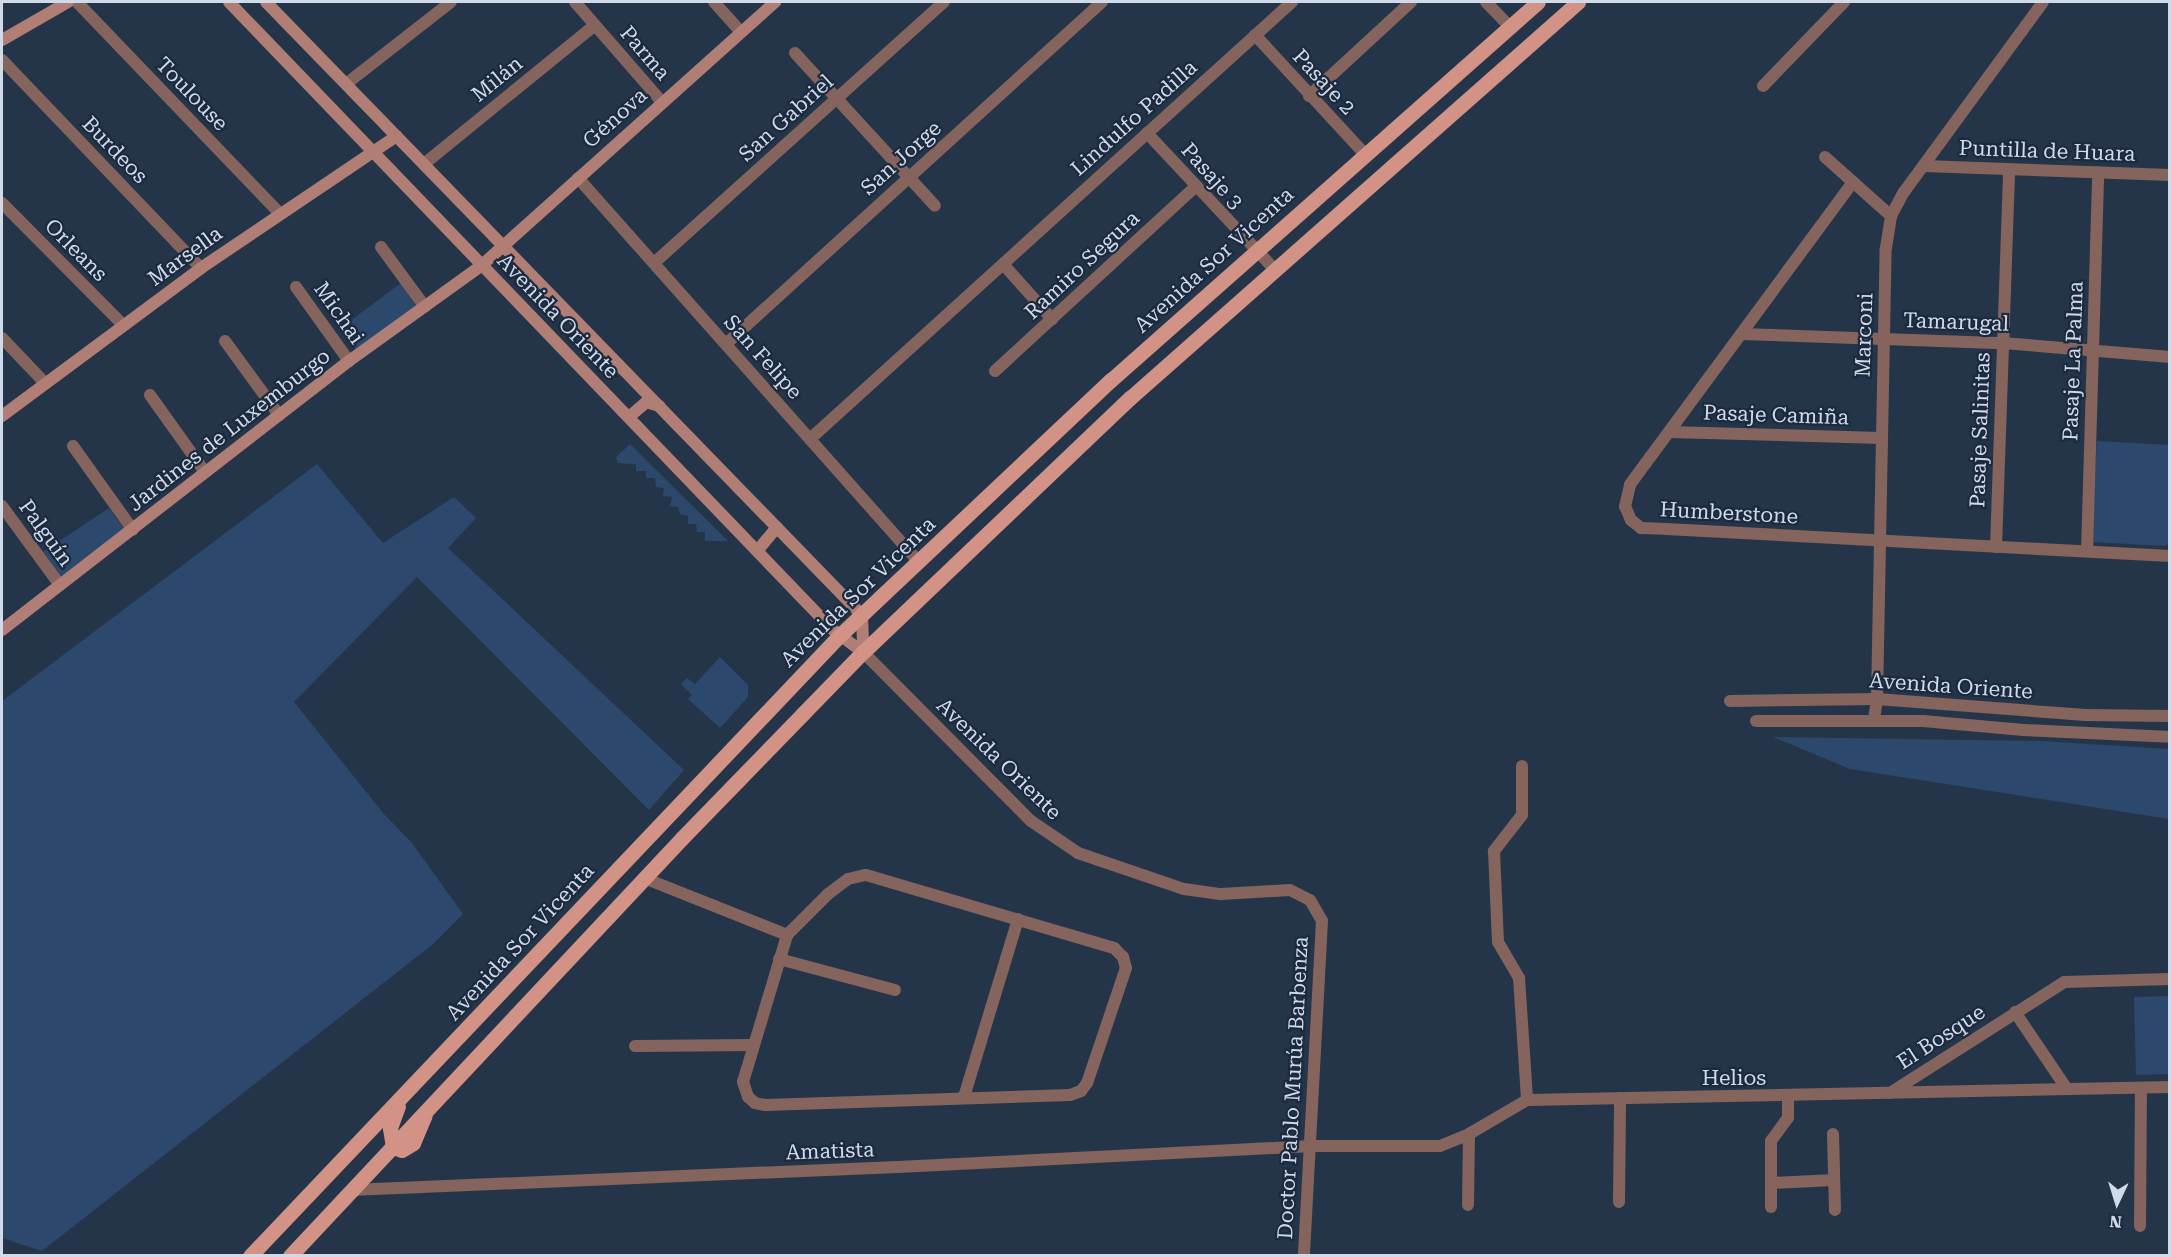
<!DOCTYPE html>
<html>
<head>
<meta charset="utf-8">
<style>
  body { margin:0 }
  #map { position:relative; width:2171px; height:1257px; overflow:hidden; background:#253549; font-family:"Roboto Serif",serif }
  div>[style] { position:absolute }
  .green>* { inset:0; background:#2c486c }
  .street>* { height:12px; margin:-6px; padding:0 6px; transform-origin:6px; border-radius:6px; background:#84645d }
  .secondary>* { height:12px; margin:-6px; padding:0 6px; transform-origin:6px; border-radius:6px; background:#b07e74 }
  .primary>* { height:15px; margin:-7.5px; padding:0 7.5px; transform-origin:7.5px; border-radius:7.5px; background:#d29285 }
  span { translate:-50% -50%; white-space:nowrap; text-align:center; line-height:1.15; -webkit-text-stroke:4.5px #1b2a3f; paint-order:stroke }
  .street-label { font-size:21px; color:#d0dae8 }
  .frame { position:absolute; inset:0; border:3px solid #d0dae8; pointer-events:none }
  .north { position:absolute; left:2087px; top:1173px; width:60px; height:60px; -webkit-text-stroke:4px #1b2a3f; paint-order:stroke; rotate:184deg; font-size:16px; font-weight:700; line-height:24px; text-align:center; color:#d0dae8 }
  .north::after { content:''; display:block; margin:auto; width:21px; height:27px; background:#d0dae8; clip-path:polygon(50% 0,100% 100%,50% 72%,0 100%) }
</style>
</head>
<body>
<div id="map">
  <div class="green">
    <div style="clip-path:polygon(401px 283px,417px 307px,359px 355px,341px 328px)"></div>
    <div style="clip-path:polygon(2097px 441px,2169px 445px,2169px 542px,2166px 546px,2091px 542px)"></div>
    <div style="clip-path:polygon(630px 444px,728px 541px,705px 541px,705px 532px,697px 532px,696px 524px,688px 524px,688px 516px,680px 514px,678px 507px,670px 506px,672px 497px,663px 496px,664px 488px,656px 487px,655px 478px,646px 478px,646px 471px,636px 471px,636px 464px,618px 463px,616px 457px)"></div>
    <div style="clip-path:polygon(317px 464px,383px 543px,454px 497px,476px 518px,448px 548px,684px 770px,649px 810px,417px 577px,294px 702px,384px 814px,412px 843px,463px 914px,433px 944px,42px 1251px,2px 1238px,2px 701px)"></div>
    <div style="clip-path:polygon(109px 508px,125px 530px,61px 578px,43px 552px)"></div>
    <div style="clip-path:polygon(720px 657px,748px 685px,748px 697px,720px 728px,688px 699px,692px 695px,681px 684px,687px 678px,695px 684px)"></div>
    <div style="clip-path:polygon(1773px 737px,2041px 741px,2169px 749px,2169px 819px,1850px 769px)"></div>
    <div style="clip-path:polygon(2169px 996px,2169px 1074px,2136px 1075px,2134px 997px)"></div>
  </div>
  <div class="street">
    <div style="left:77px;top:2px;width:292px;rotate:46.2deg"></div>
    <div style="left:575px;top:2px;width:133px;rotate:49deg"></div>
    <div style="left:714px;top:2px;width:40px;rotate:48deg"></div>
    <div style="left:1486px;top:2px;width:35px;rotate:46deg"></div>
    <div style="left:1255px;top:35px;width:162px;rotate:47.3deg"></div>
    <div style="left:795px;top:53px;width:207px;rotate:47.5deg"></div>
    <div style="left:2px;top:60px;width:288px;rotate:46.3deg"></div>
    <div style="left:346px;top:84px;width:133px;rotate:-38deg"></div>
    <div style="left:1763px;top:86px;width:117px;rotate:-46deg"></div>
    <div style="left:1309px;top:96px;width:139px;rotate:-42.7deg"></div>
    <div style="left:1147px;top:133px;width:187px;rotate:46.9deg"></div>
    <div style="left:1825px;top:157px;width:89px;rotate:41.8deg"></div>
    <div style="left:424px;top:164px;width:220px;rotate:-39.1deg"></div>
    <div style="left:1924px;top:166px;width:246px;rotate:2.1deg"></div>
    <div style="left:578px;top:178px;width:512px;rotate:48.4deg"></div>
    <div style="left:1853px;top:182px;width:376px;rotate:126.4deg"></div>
    <div style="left:1630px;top:485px;width:22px;rotate:103deg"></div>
    <div style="left:1625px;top:506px;width:15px;rotate:67deg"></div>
    <div style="left:1631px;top:520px;width:13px;rotate:39deg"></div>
    <div style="left:1641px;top:528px;width:25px;rotate:2deg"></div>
    <div style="left:1666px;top:529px;width:505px;rotate:3.07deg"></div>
    <div style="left:2px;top:203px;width:172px;rotate:45.2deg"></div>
    <div style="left:381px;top:247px;width:74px;rotate:53.7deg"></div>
    <div style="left:654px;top:263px;width:390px;rotate:-42deg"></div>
    <div style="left:1003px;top:264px;width:74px;rotate:48.3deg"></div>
    <div style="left:296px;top:287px;width:91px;rotate:54.4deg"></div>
    <div style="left:1741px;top:334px;width:262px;rotate:2deg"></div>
    <div style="left:2003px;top:343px;width:168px;rotate:4.8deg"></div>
    <div style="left:2px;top:338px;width:62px;rotate:46.3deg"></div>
    <div style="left:225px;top:341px;width:92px;rotate:53.9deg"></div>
    <div style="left:726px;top:344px;width:508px;rotate:-42.29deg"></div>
    <div style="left:995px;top:371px;width:272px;rotate:-42.6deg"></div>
    <div style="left:150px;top:395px;width:95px;rotate:54.5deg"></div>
    <div style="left:1669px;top:432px;width:212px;rotate:1.6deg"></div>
    <div style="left:810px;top:439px;width:651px;rotate:-42.2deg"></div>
    <div style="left:73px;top:446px;width:103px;rotate:54.5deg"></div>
    <div style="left:2px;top:506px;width:97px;rotate:53.8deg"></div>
    <div style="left:1996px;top:547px;width:377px;rotate:-88deg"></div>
    <div style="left:2087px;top:551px;width:379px;rotate:-88.3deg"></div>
    <div style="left:863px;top:652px;width:238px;rotate:45.2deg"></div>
    <div style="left:1031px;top:821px;width:57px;rotate:34.2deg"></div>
    <div style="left:1078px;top:853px;width:112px;rotate:18.8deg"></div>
    <div style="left:1184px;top:889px;width:37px;rotate:8deg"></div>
    <div style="left:1221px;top:894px;width:69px;rotate:-3.3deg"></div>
    <div style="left:1290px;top:890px;width:22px;rotate:27deg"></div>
    <div style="left:1310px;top:900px;width:24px;rotate:60deg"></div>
    <div style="left:1322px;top:921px;width:335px;rotate:93.1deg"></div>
    <div style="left:1730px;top:701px;width:147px;rotate:-0.8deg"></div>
    <div style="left:1877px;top:699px;width:209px;rotate:4.4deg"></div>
    <div style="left:2085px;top:715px;width:85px;rotate:0.7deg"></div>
    <div style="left:1874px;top:719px;width:20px;rotate:-81deg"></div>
    <div style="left:1877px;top:699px;width:451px;rotate:-88.9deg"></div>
    <div style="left:1886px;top:248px;width:32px;rotate:-81deg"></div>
    <div style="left:1891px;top:216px;width:27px;rotate:-62deg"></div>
    <div style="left:1904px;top:192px;width:235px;rotate:-53.8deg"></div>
    <div style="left:1756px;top:721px;width:167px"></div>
    <div style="left:1923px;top:721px;width:101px;rotate:5.1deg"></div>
    <div style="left:2024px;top:730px;width:146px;rotate:2.7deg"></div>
    <div style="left:1522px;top:766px;width:49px;rotate:90deg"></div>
    <div style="left:1522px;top:815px;width:46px;rotate:127.9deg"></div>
    <div style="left:1494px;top:851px;width:91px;rotate:87.5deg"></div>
    <div style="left:1498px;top:942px;width:42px;rotate:59.7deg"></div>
    <div style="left:1519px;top:978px;width:122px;rotate:86.2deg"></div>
    <div style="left:866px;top:875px;width:259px;rotate:16.4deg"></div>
    <div style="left:1114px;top:948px;width:13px;rotate:45deg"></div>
    <div style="left:1123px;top:957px;width:11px;rotate:75deg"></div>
    <div style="left:1126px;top:968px;width:121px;rotate:108.7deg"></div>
    <div style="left:1087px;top:1083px;width:10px;rotate:127deg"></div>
    <div style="left:1081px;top:1091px;width:12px;rotate:160deg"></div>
    <div style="left:1070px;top:1095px;width:305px;rotate:178.1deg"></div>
    <div style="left:765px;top:1105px;width:10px;rotate:-169deg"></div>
    <div style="left:755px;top:1103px;width:9px;rotate:-139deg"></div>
    <div style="left:748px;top:1097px;width:16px;rotate:-108deg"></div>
    <div style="left:743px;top:1082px;width:153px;rotate:-73.3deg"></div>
    <div style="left:787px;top:935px;width:58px;rotate:-45deg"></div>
    <div style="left:828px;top:894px;width:25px;rotate:-37deg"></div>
    <div style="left:848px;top:879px;width:18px;rotate:-13deg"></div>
    <div style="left:644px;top:878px;width:154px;rotate:21.7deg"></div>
    <div style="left:779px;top:959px;width:120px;rotate:15deg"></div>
    <div style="left:2015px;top:1012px;width:93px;rotate:56deg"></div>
    <div style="left:635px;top:1046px;width:118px;rotate:-0.5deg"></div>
    <div style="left:1890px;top:1093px;width:206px;rotate:-32.5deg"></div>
    <div style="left:2064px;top:982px;width:106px;rotate:-1.6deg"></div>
    <div style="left:964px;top:1097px;width:186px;rotate:-73.1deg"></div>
    <div style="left:1833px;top:1134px;width:76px;rotate:88.5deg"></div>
    <div style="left:1771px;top:1183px;width:63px;rotate:-2.7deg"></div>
    <div style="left:351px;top:1190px;width:547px;rotate:-2.41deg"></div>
    <div style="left:898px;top:1167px;width:414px;rotate:-2.9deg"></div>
    <div style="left:1311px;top:1146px;width:129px"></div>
    <div style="left:1440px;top:1146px;width:31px;rotate:-22deg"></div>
    <div style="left:1469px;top:1134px;width:67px;rotate:-30.4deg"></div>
    <div style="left:1527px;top:1100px;width:643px;rotate:-1.16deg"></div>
    <div style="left:1619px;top:1202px;width:104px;rotate:-89.4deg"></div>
    <div style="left:1468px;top:1205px;width:71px;rotate:-89.2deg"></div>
    <div style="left:1771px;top:1207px;width:66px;rotate:-90deg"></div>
    <div style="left:1771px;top:1141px;width:29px;rotate:-54deg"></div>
    <div style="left:1788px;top:1118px;width:21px;rotate:-90deg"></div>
    <div style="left:2140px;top:1226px;width:138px;rotate:-89.6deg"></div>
  </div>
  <div class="secondary">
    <div style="left:229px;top:2px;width:870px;rotate:46.12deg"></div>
    <div style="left:832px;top:629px;width:39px;rotate:37deg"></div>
    <div style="left:266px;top:2px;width:855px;rotate:45.81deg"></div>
    <div style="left:862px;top:615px;width:37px;rotate:88deg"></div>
    <div style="left:2px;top:40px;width:76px;rotate:-29.9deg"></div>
    <div style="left:2px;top:416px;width:248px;rotate:-36.6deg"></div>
    <div style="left:201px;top:268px;width:236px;rotate:-34deg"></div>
    <div style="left:629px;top:417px;width:23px;rotate:-41deg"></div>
    <div style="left:646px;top:402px;width:14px;rotate:17deg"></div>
    <div style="left:757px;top:551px;width:31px;rotate:-50deg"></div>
    <div style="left:2px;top:630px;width:439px;rotate:-37.8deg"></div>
    <div style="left:349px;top:361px;width:164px;rotate:-35.8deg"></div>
    <div style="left:482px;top:265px;width:394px;rotate:-41.9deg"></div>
  </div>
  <div class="primary">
    <div style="left:393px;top:1147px;width:9px;rotate:18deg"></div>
    <div style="left:402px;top:1150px;width:13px;rotate:-32deg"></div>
    <div style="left:413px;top:1143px;width:30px;rotate:-67deg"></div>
    <div style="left:393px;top:1147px;width:19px;rotate:-99deg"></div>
    <div style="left:390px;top:1128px;width:23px;rotate:-70deg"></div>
    <div style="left:250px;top:1256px;width:855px;rotate:-46.47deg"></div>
    <div style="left:839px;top:636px;width:374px;rotate:-43.3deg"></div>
    <div style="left:1111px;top:380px;width:570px;rotate:-41.52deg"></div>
    <div style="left:290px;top:1256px;width:573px;rotate:-46.84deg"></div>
    <div style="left:682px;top:838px;width:260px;rotate:-45.8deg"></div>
    <div style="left:863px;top:652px;width:369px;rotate:-43.6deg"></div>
    <div style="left:1130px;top:398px;width:598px;rotate:-41.47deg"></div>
  </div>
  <div class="street-label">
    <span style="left:645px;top:53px;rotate:49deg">Parma</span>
    <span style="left:497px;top:79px;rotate:-39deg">Milán</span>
    <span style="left:1324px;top:82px;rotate:47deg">Pasaje 2</span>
    <span style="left:192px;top:94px;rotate:46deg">Toulouse</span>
    <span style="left:615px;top:118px;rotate:-42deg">Génova</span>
    <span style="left:786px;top:118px;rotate:-42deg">San Gabriel</span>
    <span style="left:1134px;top:118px;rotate:-42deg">Lindulfo Padilla</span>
    <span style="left:115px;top:150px;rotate:46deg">Burdeos</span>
    <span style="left:2047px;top:151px;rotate:2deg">Puntilla de Huara</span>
    <span style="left:901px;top:158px;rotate:-42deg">San Jorge</span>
    <span style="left:1212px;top:176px;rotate:48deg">Pasaje 3</span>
    <span style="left:76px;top:250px;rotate:45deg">Orleans</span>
    <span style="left:185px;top:256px;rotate:-36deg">Marsella</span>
    <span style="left:1214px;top:260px;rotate:-42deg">Avenida Sor Vicenta</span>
    <span style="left:1082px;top:265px;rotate:-43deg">Ramiro Segura</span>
    <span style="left:339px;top:313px;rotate:55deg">Michai</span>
    <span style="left:558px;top:316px;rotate:46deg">Avenida Oriente</span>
    <span style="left:1956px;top:322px;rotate:2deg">Tamarugal</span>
    <span style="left:1864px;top:335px;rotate:-88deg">Marconi</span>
    <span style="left:763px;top:357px;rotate:48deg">San Felipe</span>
    <span style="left:2073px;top:361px;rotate:-88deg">Pasaje La Palma</span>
    <span style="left:1776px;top:415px;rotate:2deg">Pasaje Camiña</span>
    <span style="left:229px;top:430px;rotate:-38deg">Jardines de Luxemburgo</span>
    <span style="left:1980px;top:430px;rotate:-88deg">Pasaje Salinitas</span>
    <span style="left:1729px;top:513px;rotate:3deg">Humberstone</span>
    <span style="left:46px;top:533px;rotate:54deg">Palguín</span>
    <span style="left:858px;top:592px;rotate:-44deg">Avenida Sor Vicenta</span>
    <span style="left:1951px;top:686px;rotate:4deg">Avenida Oriente</span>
    <span style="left:999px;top:759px;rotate:44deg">Avenida Oriente</span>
    <span style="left:520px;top:942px;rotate:-47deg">Avenida Sor Vicenta</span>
    <span style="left:1941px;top:1037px;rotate:-33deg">El Bosque</span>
    <span style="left:1734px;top:1078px">Helios</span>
    <span style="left:1293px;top:1088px;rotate:-87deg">Doctor Pablo Murúa Barbenza</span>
    <span style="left:830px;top:1151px;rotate:-2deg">Amatista</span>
  </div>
  <div class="frame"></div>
  <div class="north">N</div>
</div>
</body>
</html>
